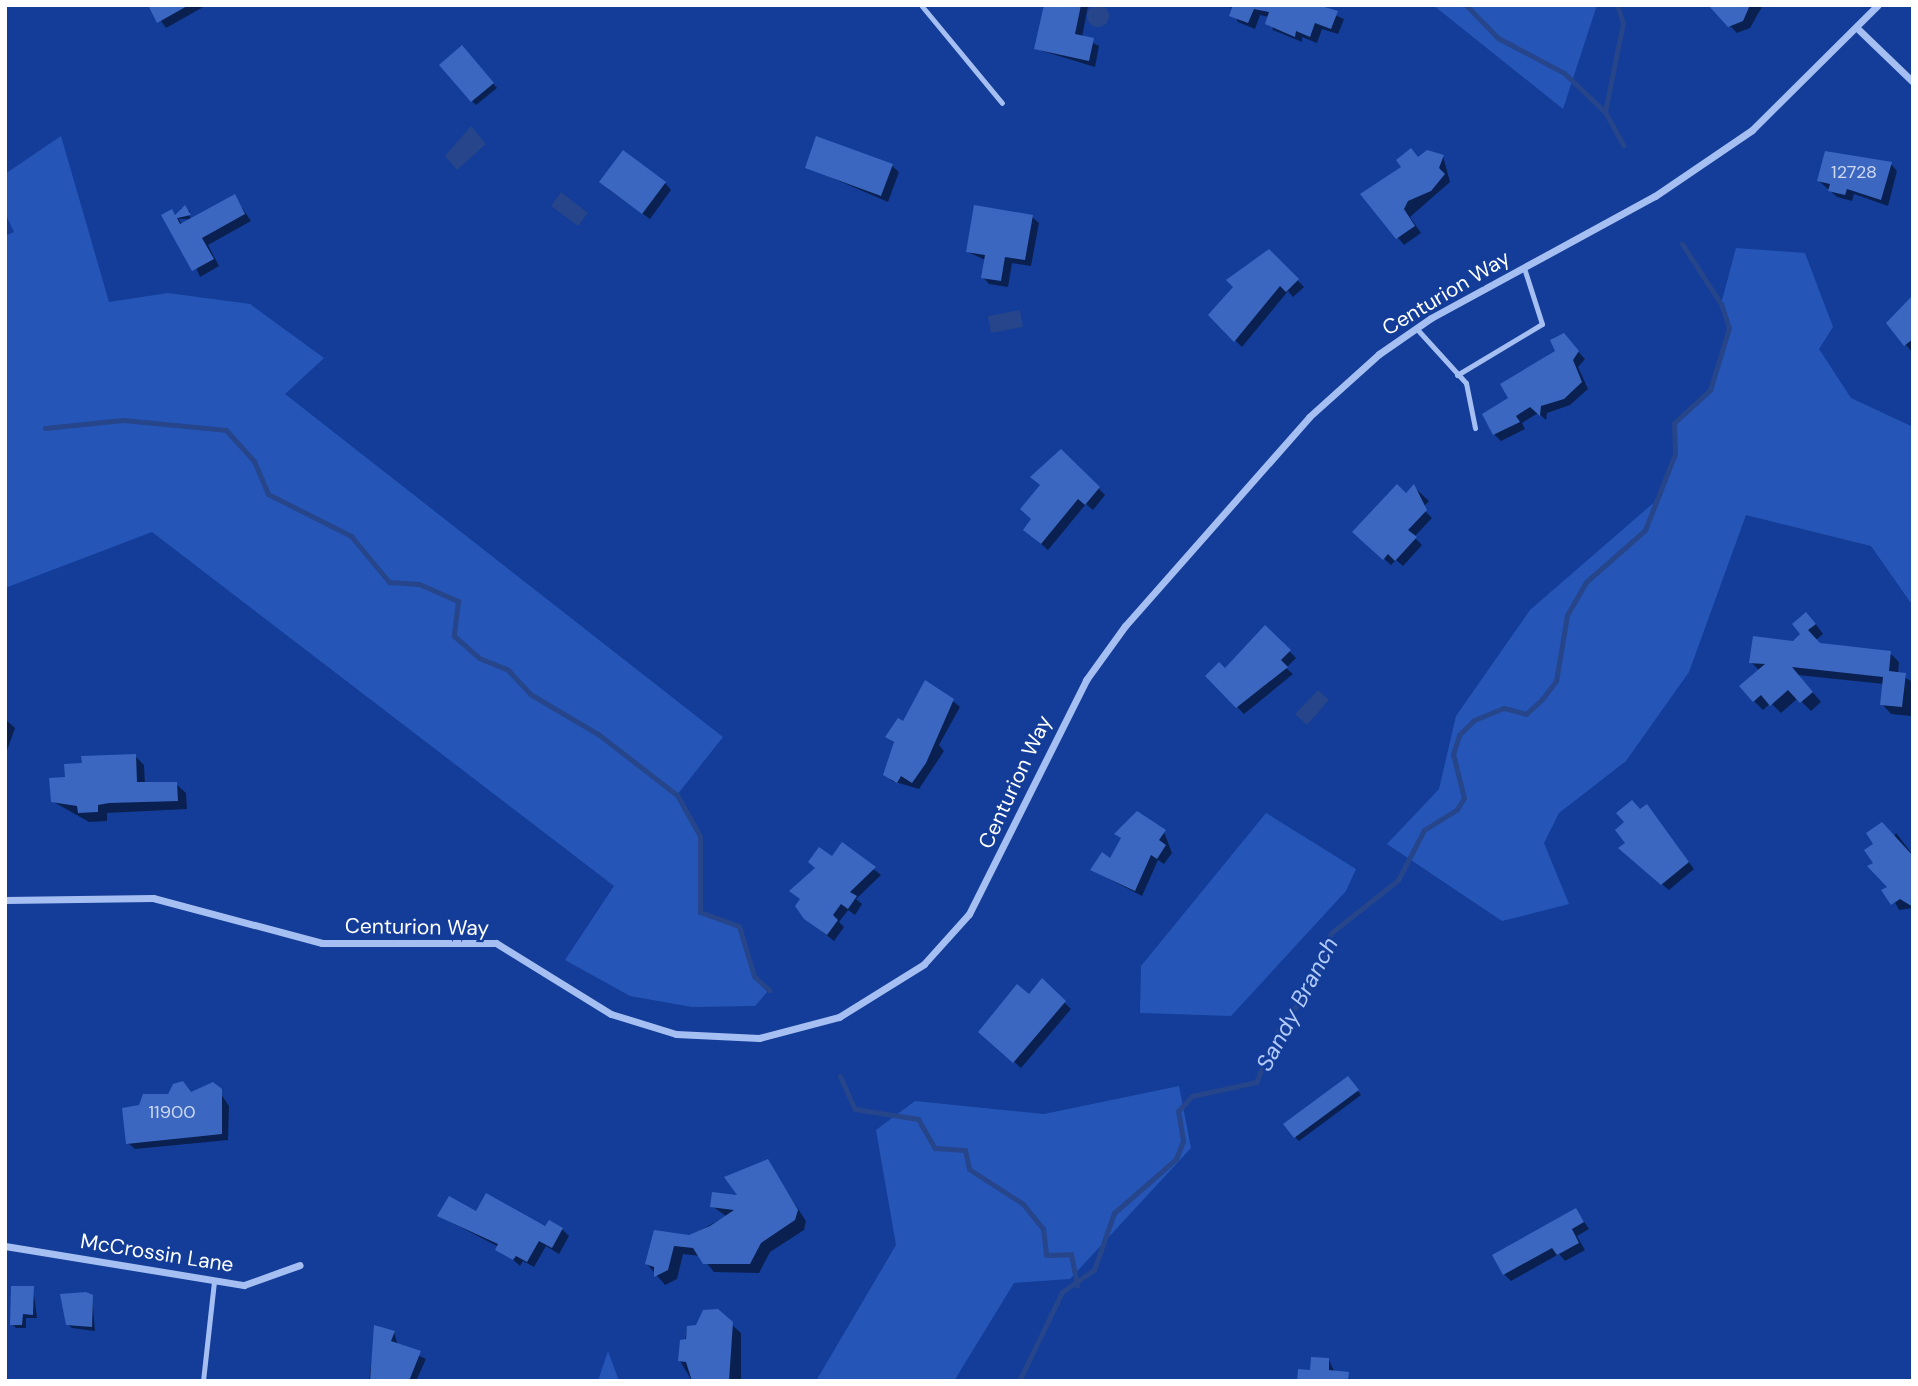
<!DOCTYPE html>
<html>
<head>
<meta charset="utf-8">
<style>
  body { margin:0 }
  #map { position:relative; width:1918px; height:1386px; overflow:hidden; background:#133d98; font-family:"DM Sans",sans-serif }
  div>[style] { position:absolute }
  .green>* { inset:0; background:#2556b7 }
  .water>* { inset:0; background:#26458a }
  .round { border-radius:50% }
  .shadow>* { inset:0; background:#0007 }
  .stream>* { height:5px; margin:-2.5px; padding:0 2.5px; transform-origin:2.5px; border-radius:2.5px; background:#26458a }
  .building>* { inset:0; background:#3b67c1 }
  .service>* { height:5px; margin:-2.5px; padding:0 2.5px; transform-origin:2.5px; border-radius:2.5px; background:#a5bff3 }
  .minor>* { height:7px; margin:-3.5px; padding:0 3.5px; transform-origin:3.5px; border-radius:3.5px; background:#a5bff3 }
  span { translate:-50% -50%; white-space:nowrap; text-align:center; line-height:1.15; -webkit-text-stroke:5px #133d98; paint-order:stroke }
  .number-label { font-size:18px; color:#ced9f0 }
  .number-label span { -webkit-text-stroke-width:0 }
  .street-label { font-size:21px; color:#fff }
  .water-label { font-size:23px; color:#b1cafa; font-style:italic }
  .frame { position:absolute; inset:0; border:7px solid #fff; pointer-events:none }
</style>
</head>
<body>
<div id="map">
  <div class="green">
    <div style="clip-path:polygon(1433px 5px,1597px 5px,1563px 109px)"></div>
    <div style="clip-path:polygon(61px 136px,109px 302px,168px 293px,250px 304px,324px 358px,285px 394px,723px 737px,677px 795px,700px 836px,700px 912px,739px 926px,754px 976px,769px 990px,755px 1006px,692px 1007px,630px 996px,565px 960px,614px 886px,152px 532px,5px 588px,5px 236px,14px 232px,5px 213px,5px 174px)"></div>
    <div style="clip-path:polygon(1736px 248px,1805px 253px,1833px 327px,1819px 349px,1851px 398px,1913px 427px,1913px 606px,1871px 546px,1746px 515px,1689px 672px,1626px 761px,1559px 813px,1544px 843px,1569px 904px,1502px 921px,1387px 844px,1439px 789px,1456px 716px,1530px 610px,1658px 499px,1675px 454px,1674px 423px,1710px 390px,1720px 364px,1729px 328px,1721px 304px)"></div>
    <div style="clip-path:polygon(1266px 813px,1356px 869px,1346px 891px,1231px 1016px,1140px 1013px,1141px 966px)"></div>
    <div style="clip-path:polygon(1179px 1086px,1191px 1148px,1070px 1279px,1014px 1283px,954px 1381px,816px 1381px,896px 1245px,876px 1130px,915px 1101px,1044px 1114px)"></div>
    <div style="clip-path:polygon(608px 1351px,619px 1381px,598px 1381px)"></div>
  </div>
  <div class="water">
    <div class="round" style="left:1087px;top:5px;width:22px;height:22px"></div>
    <div style="clip-path:polygon(471px 126px,486px 144px,457px 170px,445px 156px)"></div>
    <div style="clip-path:polygon(561px 192px,588px 213px,578px 226px,551px 206px)"></div>
    <div style="clip-path:polygon(1020px 310px,1023px 327px,991px 333px,988px 316px)"></div>
    <div style="clip-path:polygon(1318px 690px,1329px 700px,1307px 725px,1295px 714px)"></div>
  </div>
  <div class="shadow">
    <div style="clip-path:polygon(150px 5px,205px 5px,205px 6px,166px 28px)"></div>
    <div style="clip-path:polygon(1046px 5px,1088px 6px,1082px 37px,1099px 46px,1095px 67px,1036px 49px)"></div>
    <div style="clip-path:polygon(1230px 5px,1312px 5px,1344px 19px,1338px 34px,1322px 29px,1317px 43px,1302px 37px,1302px 42px,1273px 30px,1269px 17px,1260px 15px,1255px 29px,1238px 22px)"></div>
    <div style="clip-path:polygon(1710px 5px,1763px 5px,1750px 28px,1737px 33px)"></div>
    <div style="clip-path:polygon(466px 52px,497px 88px,476px 105px,472px 101px)"></div>
    <div style="clip-path:polygon(1443px 156px,1450px 182px,1410px 217px,1421px 233px,1404px 245px,1363px 195px,1419px 159px)"></div>
    <div style="clip-path:polygon(1891px 164px,1897px 171px,1888px 206px,1854px 194px,1852px 201px,1837px 197px,1819px 181px)"></div>
    <div style="clip-path:polygon(892px 166px,899px 172px,888px 202px,807px 167px)"></div>
    <div style="clip-path:polygon(665px 183px,671px 190px,650px 219px,608px 189px)"></div>
    <div style="clip-path:polygon(234px 196px,251px 221px,208px 245px,219px 266px,200px 277px,172px 211px,179px 219px,181px 208px,190px 211px,190px 219px,179px 219px,182px 225px)"></div>
    <div style="clip-path:polygon(1032px 217px,1039px 223px,1031px 266px,1012px 263px,1008px 287px,989px 284px,983px 277px,985px 260px,968px 252px)"></div>
    <div style="clip-path:polygon(1269px 251px,1304px 287px,1293px 297px,1288px 291px,1242px 347px,1210px 315px)"></div>
    <div style="clip-path:polygon(1913px 300px,1913px 351px,1912px 352px,1888px 323px)"></div>
    <div style="clip-path:polygon(1563px 335px,1585px 359px,1578px 367px,1588px 389px,1570px 405px,1547px 413px,1546px 420px,1538px 413px,1522px 423px,1525px 429px,1501px 441px,1494px 434px,1510px 398px,1558px 352px)"></div>
    <div style="clip-path:polygon(1061px 451px,1105px 495px,1093px 510px,1086px 504px,1048px 550px,1032px 536px,1033px 520px)"></div>
    <div style="clip-path:polygon(1414px 487px,1429px 501px,1422px 508px,1432px 518px,1414px 537px,1422px 545px,1403px 566px,1396px 560px,1391px 565px,1355px 532px)"></div>
    <div style="clip-path:polygon(1815px 623px,1823px 634px,1816px 640px,1821px 645px,1890px 653px,1899px 662px,1898px 674px,1913px 682px,1911px 716px,1891px 714px,1882px 704px,1884px 684px,1798px 675px,1821px 702px,1811px 711px,1798px 698px,1781px 713px,1771px 703px,1763px 710px,1754px 701px,1760px 671px,1751px 662px,1793px 642px)"></div>
    <div style="clip-path:polygon(1266px 627px,1296px 658px,1286px 668px,1293px 674px,1244px 714px,1207px 676px,1226px 670px)"></div>
    <div style="clip-path:polygon(953px 701px,960px 707px,939px 745px,944px 751px,919px 789px,892px 781px,885px 774px,895px 744px,888px 737px)"></div>
    <div style="clip-path:polygon(5px 719px,15px 728px,5px 756px)"></div>
    <div style="clip-path:polygon(135px 756px,144px 765px,145px 784px,176px 784px,186px 793px,187px 809px,107px 813px,107px 821px,89px 822px,52px 801px,66px 779px)"></div>
    <div style="clip-path:polygon(1640px 811px,1653px 813px,1694px 869px,1669px 890px,1627px 855px)"></div>
    <div style="clip-path:polygon(1164px 832px,1172px 853px,1164px 864px,1158px 860px,1142px 896px,1092px 870px,1111px 860px,1122px 839px,1117px 834px)"></div>
    <div style="clip-path:polygon(1896px 833px,1913px 855px,1913px 908px,1899px 910px,1875px 864px)"></div>
    <div style="clip-path:polygon(842px 845px,881px 875px,856px 899px,862px 904px,855px 915px,848px 910px,839px 922px,844px 927px,834px 941px,805px 918px)"></div>
    <div style="clip-path:polygon(1042px 981px,1071px 1009px,1021px 1068px,987px 1038px)"></div>
    <div style="clip-path:polygon(1352px 1083px,1361px 1095px,1299px 1141px,1295px 1137px)"></div>
    <div style="clip-path:polygon(219px 1091px,229px 1106px,228px 1140px,135px 1149px,128px 1143px,192px 1093px)"></div>
    <div style="clip-path:polygon(767px 1162px,806px 1221px,804px 1230px,770px 1252px,759px 1273px,714px 1272px,701px 1256px,683px 1254px,677px 1279px,665px 1285px,647px 1264px,655px 1232px,689px 1237px,726px 1216px,712px 1206px,740px 1197px)"></div>
    <div style="clip-path:polygon(1576px 1210px,1589px 1229px,1577px 1236px,1585px 1250px,1565px 1261px,1559px 1254px,1511px 1281px,1504px 1274px)"></div>
    <div style="clip-path:polygon(477px 1213px,562px 1229px,569px 1236px,559px 1254px,546px 1246px,534px 1267px,523px 1261px,520px 1266px,499px 1247px,439px 1216px)"></div>
    <div style="clip-path:polygon(33px 1288px,37px 1318px,26px 1318px,26px 1328px,16px 1328px,12px 1324px)"></div>
    <div style="clip-path:polygon(92px 1297px,95px 1331px,72px 1328px,67px 1324px)"></div>
    <div style="clip-path:polygon(731px 1324px,741px 1333px,741px 1381px,692px 1381px,680px 1361px,688px 1327px)"></div>
    <div style="clip-path:polygon(376px 1327px,394px 1332px,398px 1346px,426px 1359px,416px 1381px,369px 1381px)"></div>
    <div style="clip-path:polygon(1329px 1360px,1335px 1373px,1355px 1381px,1299px 1381px)"></div>
  </div>
  <div class="stream">
    <div style="left:1466px;top:5px;width:46px;rotate:45.9deg"></div>
    <div style="left:1498px;top:38px;width:75px;rotate:27.9deg"></div>
    <div style="left:1564px;top:73px;width:57px;rotate:43.6deg"></div>
    <div style="left:1605px;top:112px;width:38px;rotate:61deg"></div>
    <div style="left:1605px;top:112px;width:91px;rotate:-78.6deg"></div>
    <div style="left:1623px;top:23px;width:19px;rotate:-108deg"></div>
    <div style="left:45px;top:428px;width:78px;rotate:-5.9deg"></div>
    <div style="left:123px;top:420px;width:103px;rotate:5.5deg"></div>
    <div style="left:226px;top:430px;width:42px;rotate:47.9deg"></div>
    <div style="left:254px;top:461px;width:36px;rotate:67deg"></div>
    <div style="left:268px;top:494px;width:93px;rotate:26.8deg"></div>
    <div style="left:351px;top:536px;width:60px;rotate:50.4deg"></div>
    <div style="left:389px;top:582px;width:30px;rotate:4deg"></div>
    <div style="left:419px;top:584px;width:43px;rotate:23.6deg"></div>
    <div style="left:458px;top:601px;width:35px;rotate:97deg"></div>
    <div style="left:454px;top:636px;width:33px;rotate:41deg"></div>
    <div style="left:479px;top:658px;width:31px;rotate:22deg"></div>
    <div style="left:508px;top:670px;width:33px;rotate:47deg"></div>
    <div style="left:530px;top:694px;width:79px;rotate:30.5deg"></div>
    <div style="left:598px;top:734px;width:100px;rotate:37.7deg"></div>
    <div style="left:677px;top:795px;width:47px;rotate:60.7deg"></div>
    <div style="left:700px;top:836px;width:76px;rotate:90deg"></div>
    <div style="left:700px;top:912px;width:41px;rotate:19.7deg"></div>
    <div style="left:739px;top:926px;width:52px;rotate:73.3deg"></div>
    <div style="left:754px;top:976px;width:21px;rotate:43deg"></div>
    <div style="left:840px;top:1076px;width:36px;rotate:66deg"></div>
    <div style="left:855px;top:1109px;width:64px;rotate:9deg"></div>
    <div style="left:918px;top:1119px;width:34px;rotate:60deg"></div>
    <div style="left:935px;top:1148px;width:30px;rotate:4deg"></div>
    <div style="left:965px;top:1150px;width:19px;rotate:78deg"></div>
    <div style="left:969px;top:1169px;width:64px;rotate:32.9deg"></div>
    <div style="left:1023px;top:1204px;width:32px;rotate:51deg"></div>
    <div style="left:1043px;top:1229px;width:26px;rotate:83deg"></div>
    <div style="left:1046px;top:1255px;width:25px;rotate:-2deg"></div>
    <div style="left:1071px;top:1254px;width:32px;rotate:79deg"></div>
    <div style="left:1019px;top:1381px;width:99px;rotate:-64.2deg"></div>
    <div style="left:1062px;top:1292px;width:39px;rotate:-35deg"></div>
    <div style="left:1094px;top:1270px;width:60px;rotate:-70.7deg"></div>
    <div style="left:1114px;top:1213px;width:82px;rotate:-41.1deg"></div>
    <div style="left:1176px;top:1159px;width:19px;rotate:-69deg"></div>
    <div style="left:1183px;top:1141px;width:30px;rotate:-99deg"></div>
    <div style="left:1178px;top:1111px;width:21px;rotate:-47deg"></div>
    <div style="left:1192px;top:1096px;width:66px;rotate:-12.3deg"></div>
    <div style="left:1256px;top:1082px;width:58px;rotate:-66.5deg"></div>
    <div style="left:1279px;top:1029px;width:62px;rotate:-53.5deg"></div>
    <div style="left:1316px;top:979px;width:48px;rotate:-71.9deg"></div>
    <div style="left:1331px;top:933px;width:85px;rotate:-38.3deg"></div>
    <div style="left:1398px;top:880px;width:56px;rotate:-62.5deg"></div>
    <div style="left:1424px;top:830px;width:39px;rotate:-32deg"></div>
    <div style="left:1457px;top:809px;width:13px;rotate:-58deg"></div>
    <div style="left:1464px;top:798px;width:45px;rotate:-104deg"></div>
    <div style="left:1453px;top:754px;width:20px;rotate:-72deg"></div>
    <div style="left:1459px;top:735px;width:21px;rotate:-45deg"></div>
    <div style="left:1474px;top:720px;width:32px;rotate:-22deg"></div>
    <div style="left:1504px;top:708px;width:23px;rotate:15deg"></div>
    <div style="left:1526px;top:714px;width:23px;rotate:-43deg"></div>
    <div style="left:1543px;top:698px;width:21px;rotate:-53deg"></div>
    <div style="left:1556px;top:681px;width:67px;rotate:-80.5deg"></div>
    <div style="left:1567px;top:615px;width:38px;rotate:-60deg"></div>
    <div style="left:1586px;top:582px;width:79px;rotate:-41.4deg"></div>
    <div style="left:1645px;top:530px;width:82px;rotate:-68.5deg"></div>
    <div style="left:1675px;top:454px;width:31px;rotate:-92deg"></div>
    <div style="left:1674px;top:423px;width:49px;rotate:-42.5deg"></div>
    <div style="left:1710px;top:390px;width:65px;rotate:-73deg"></div>
    <div style="left:1729px;top:328px;width:25px;rotate:-108deg"></div>
    <div style="left:1721px;top:304px;width:72px;rotate:-123deg"></div>
  </div>
  <div class="building">
    <div style="clip-path:polygon(148px 5px,189px 5px,157px 23px)"></div>
    <div style="clip-path:polygon(1044px 5px,1081px 5px,1075px 34px,1094px 38px,1089px 61px,1034px 49px)"></div>
    <div style="clip-path:polygon(1233px 5px,1318px 5px,1338px 11px,1331px 29px,1315px 23px,1310px 37px,1296px 31px,1295px 37px,1265px 24px,1269px 12px,1254px 9px,1248px 23px,1229px 16px)"></div>
    <div style="clip-path:polygon(1708px 5px,1750px 5px,1743px 21px,1728px 27px)"></div>
    <div style="clip-path:polygon(462px 45px,494px 83px,471px 102px,439px 65px)"></div>
    <div style="clip-path:polygon(816px 136px,893px 164px,881px 196px,805px 168px)"></div>
    <div style="clip-path:polygon(1411px 148px,1418px 157px,1427px 150px,1444px 155px,1439px 168px,1445px 174px,1431px 191px,1408px 201px,1404px 209px,1415px 226px,1396px 239px,1360px 194px,1401px 167px,1396px 160px)"></div>
    <div style="clip-path:polygon(623px 150px,666px 182px,642px 214px,599px 182px)"></div>
    <div style="clip-path:polygon(1825px 151px,1892px 162px,1881px 200px,1847px 189px,1845px 195px,1828px 191px,1830px 184px,1817px 181px)"></div>
    <div style="clip-path:polygon(235px 194px,245px 214px,202px 238px,214px 259px,192px 271px,161px 215px,172px 209px,175px 215px,185px 205px,191px 215px,177px 218px,180px 224px)"></div>
    <div style="clip-path:polygon(974px 205px,1033px 215px,1025px 260px,1005px 257px,1001px 281px,981px 278px,985px 255px,966px 252px)"></div>
    <div style="clip-path:polygon(1269px 249px,1299px 279px,1286px 292px,1280px 286px,1234px 342px,1208px 315px,1233px 287px,1226px 280px)"></div>
    <div style="clip-path:polygon(1913px 295px,1913px 339px,1904px 346px,1886px 323px)"></div>
    <div style="clip-path:polygon(1564px 333px,1579px 351px,1573px 360px,1582px 382px,1564px 399px,1541px 406px,1540px 416px,1530px 407px,1516px 416px,1520px 422px,1493px 435px,1482px 414px,1508px 398px,1500px 384px,1555px 351px,1550px 340px)"></div>
    <div style="clip-path:polygon(1061px 449px,1100px 487px,1085px 505px,1078px 499px,1041px 544px,1023px 530px,1031px 519px,1020px 509px,1040px 485px,1030px 477px)"></div>
    <div style="clip-path:polygon(1397px 484px,1406px 493px,1414px 484px,1427px 510px,1408px 530px,1417px 537px,1395px 561px,1388px 554px,1383px 560px,1352px 532px)"></div>
    <div style="clip-path:polygon(1806px 612px,1816px 624px,1808px 630px,1820px 643px,1891px 651px,1889px 671px,1906px 673px,1902px 707px,1880px 705px,1883px 677px,1792px 667px,1813px 692px,1800px 703px,1788px 690px,1770px 706px,1761px 695px,1753px 702px,1739px 686px,1765px 664px,1749px 663px,1753px 636px,1793px 641px,1800px 634px,1792px 624px)"></div>
    <div style="clip-path:polygon(1265px 625px,1291px 650px,1281px 660px,1288px 667px,1236px 708px,1205px 676px,1219px 662px,1225px 668px)"></div>
    <div style="clip-path:polygon(925px 680px,954px 699px,926px 763px,912px 783px,901px 776px,897px 783px,883px 775px,894px 742px,885px 737px,898px 718px,903px 721px)"></div>
    <div style="clip-path:polygon(136px 754px,137px 782px,177px 782px,178px 801px,109px 803px,98px 805px,98px 812px,78px 813px,77px 806px,51px 802px,49px 778px,65px 777px,64px 764px,82px 763px,81px 756px)"></div>
    <div style="clip-path:polygon(1632px 800px,1640px 809px,1647px 804px,1689px 862px,1661px 885px,1618px 848px,1625px 843px,1615px 830px,1624px 822px,1616px 813px)"></div>
    <div style="clip-path:polygon(1137px 811px,1166px 830px,1159px 840px,1166px 845px,1157px 859px,1151px 855px,1135px 891px,1090px 870px,1102px 852px,1110px 858px,1121px 838px,1114px 834px)"></div>
    <div style="clip-path:polygon(1882px 822px,1913px 856px,1913px 907px,1900px 899px,1891px 905px,1881px 890px,1887px 887px,1867px 866px,1873px 863px,1864px 850px,1873px 844px,1866px 833px)"></div>
    <div style="clip-path:polygon(842px 842px,876px 867px,850px 892px,857px 896px,848px 909px,841px 904px,833px 915px,838px 920px,827px 935px,804px 919px,795px 906px,800px 899px,789px 891px,815px 868px,808px 862px,819px 847px,832px 856px)"></div>
    <div style="clip-path:polygon(1042px 978px,1066px 1001px,1013px 1063px,978px 1032px,1017px 984px,1029px 994px)"></div>
    <div style="clip-path:polygon(1348px 1076px,1359px 1090px,1294px 1138px,1283px 1124px)"></div>
    <div style="clip-path:polygon(183px 1081px,191px 1092px,213px 1082px,222px 1089px,222px 1134px,126px 1144px,122px 1108px,139px 1105px,143px 1094px,168px 1094px,173px 1084px)"></div>
    <div style="clip-path:polygon(768px 1159px,798px 1210px,795px 1220px,761px 1243px,750px 1264px,703px 1264px,693px 1248px,674px 1246px,668px 1270px,654px 1277px,654px 1267px,645px 1264px,654px 1230px,689px 1235px,710px 1226px,734px 1210px,710px 1207px,712px 1192px,737px 1195px,724px 1177px)"></div>
    <div style="clip-path:polygon(486px 1193px,545px 1226px,549px 1220px,563px 1228px,552px 1248px,539px 1241px,527px 1262px,516px 1256px,513px 1260px,495px 1250px,498px 1244px,437px 1216px,449px 1196px,476px 1211px)"></div>
    <div style="clip-path:polygon(1576px 1208px,1584px 1222px,1572px 1229px,1579px 1243px,1557px 1255px,1552px 1248px,1503px 1275px,1492px 1255px)"></div>
    <div style="clip-path:polygon(11px 1286px,34px 1286px,33px 1315px,23px 1314px,22px 1325px,10px 1325px)"></div>
    <div style="clip-path:polygon(86px 1292px,93px 1295px,92px 1327px,66px 1325px,60px 1294px)"></div>
    <div style="clip-path:polygon(718px 1309px,733px 1322px,729px 1381px,692px 1381px,686px 1362px,678px 1361px,680px 1340px,686px 1339px,687px 1326px,696px 1325px,703px 1310px)"></div>
    <div style="clip-path:polygon(374px 1325px,395px 1331px,391px 1341px,421px 1351px,409px 1381px,370px 1381px)"></div>
    <div style="clip-path:polygon(1311px 1357px,1329px 1358px,1329px 1370px,1349px 1372px,1348px 1381px,1297px 1381px,1298px 1369px,1310px 1370px)"></div>
  </div>
  <div class="service">
    <div style="left:921px;top:5px;width:127px;rotate:50.4deg"></div>
    <div style="left:1416px;top:328px;width:74px;rotate:47.7deg"></div>
    <div style="left:1466px;top:383px;width:46px;rotate:78.7deg"></div>
    <div style="left:1457px;top:375px;width:99px;rotate:-31deg"></div>
    <div style="left:1542px;top:324px;width:59px;rotate:-107.8deg"></div>
    <div style="left:203px;top:1381px;width:101px;rotate:-83.7deg"></div>
  </div>
  <div class="minor">
    <div style="left:1858px;top:29px;width:76px;rotate:43.9deg"></div>
    <div style="left:5px;top:900px;width:148px;rotate:-0.8deg"></div>
    <div style="left:153px;top:898px;width:175px;rotate:14.9deg"></div>
    <div style="left:322px;top:943px;width:174px"></div>
    <div style="left:496px;top:943px;width:135px;rotate:31.7deg"></div>
    <div style="left:611px;top:1014px;width:68px;rotate:17.1deg"></div>
    <div style="left:676px;top:1034px;width:83px;rotate:2.8deg"></div>
    <div style="left:759px;top:1038px;width:83px;rotate:-14.7deg"></div>
    <div style="left:839px;top:1017px;width:100px;rotate:-31.9deg"></div>
    <div style="left:924px;top:964px;width:67px;rotate:-48deg"></div>
    <div style="left:969px;top:914px;width:262px;rotate:-63.4deg"></div>
    <div style="left:1086px;top:680px;width:67px;rotate:-54.2deg"></div>
    <div style="left:1125px;top:626px;width:278px;rotate:-48.6deg"></div>
    <div style="left:1309px;top:417px;width:94px;rotate:-42deg"></div>
    <div style="left:1379px;top:354px;width:63px;rotate:-34.7deg"></div>
    <div style="left:1431px;top:318px;width:255px;rotate:-28.6deg"></div>
    <div style="left:1655px;top:196px;width:117px;rotate:-34.2deg"></div>
    <div style="left:1752px;top:130px;width:177px;rotate:-44.8deg"></div>
    <div style="left:5px;top:1246px;width:242px;rotate:9.3deg"></div>
    <div style="left:244px;top:1285px;width:59px;rotate:-19.7deg"></div>
  </div>
  <div class="number-label">
    <span style="left:1854px;top:172px">12728</span>
    <span style="left:172px;top:1112px">11900</span>
  </div>
  <div class="street-label">
    <span style="left:1446px;top:293px;rotate:-31deg">Centurion Way</span>
    <span style="left:1015px;top:782px;rotate:-65deg">Centurion Way</span>
    <span style="left:417px;top:927px;rotate:1deg">Centurion Way</span>
    <span style="left:157px;top:1253px;rotate:9deg">McCrossin Lane</span>
  </div>
  <div class="water-label">
    <span style="left:1297px;top:1004px;rotate:-62deg">Sandy Branch</span>
  </div>
  <div class="frame"></div>
</div>
</body>
</html>
